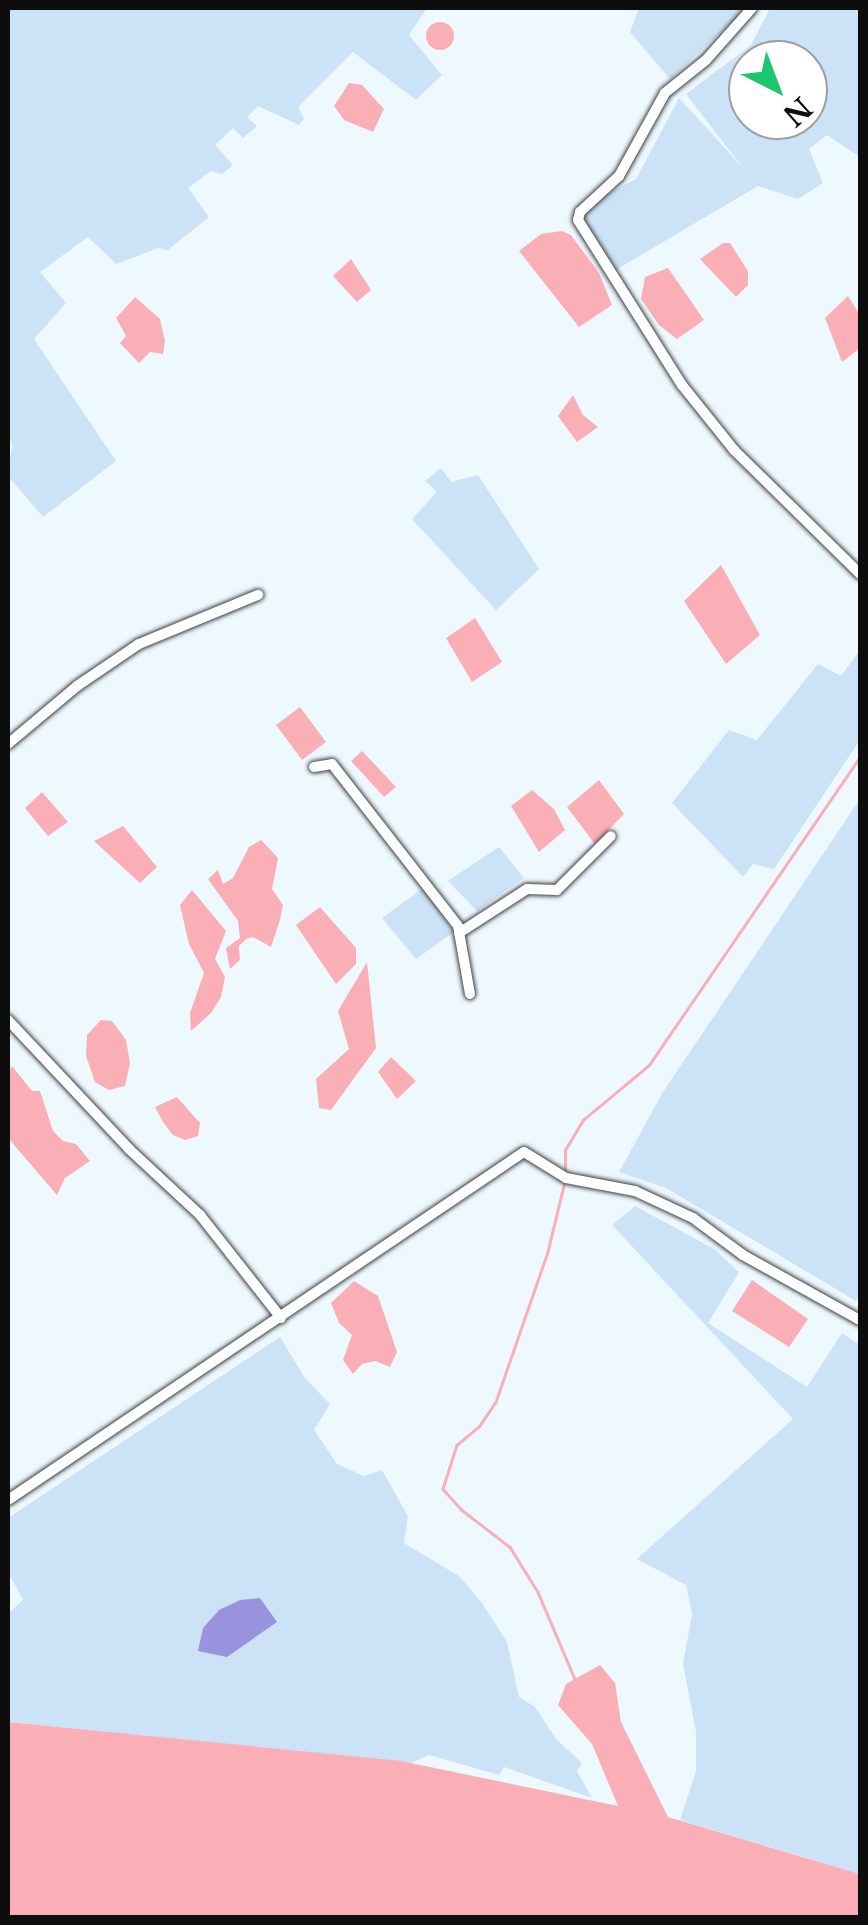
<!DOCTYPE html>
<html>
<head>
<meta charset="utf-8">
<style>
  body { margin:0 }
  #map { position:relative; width:868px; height:1925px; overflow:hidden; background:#edf9ff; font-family:"Libre Baskerville",serif }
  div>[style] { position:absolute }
  .farmland>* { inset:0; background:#cce3f7 }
  .forest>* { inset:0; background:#9993dd }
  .water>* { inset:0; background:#faafb6 }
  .round { border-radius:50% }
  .stream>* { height:2.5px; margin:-1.25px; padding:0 1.25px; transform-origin:1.25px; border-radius:1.25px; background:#faafb6 }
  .roads { filter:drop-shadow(0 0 2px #404040) drop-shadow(0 0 2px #404040) }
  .minor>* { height:10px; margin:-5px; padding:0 5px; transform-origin:5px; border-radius:5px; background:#fff }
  span { translate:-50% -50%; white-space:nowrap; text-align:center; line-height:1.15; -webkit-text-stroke:10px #fff; paint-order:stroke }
  .frame { position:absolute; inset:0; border:10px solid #0d0d0d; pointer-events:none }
  .north { position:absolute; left:728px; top:40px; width:100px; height:100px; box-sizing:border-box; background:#fff; border:2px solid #9e9e9e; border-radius:50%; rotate:138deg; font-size:28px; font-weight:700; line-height:40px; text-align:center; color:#0d0d0d }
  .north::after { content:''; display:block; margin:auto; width:35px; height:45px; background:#1dc56f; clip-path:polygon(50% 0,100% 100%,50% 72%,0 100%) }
</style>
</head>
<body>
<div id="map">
  <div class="farmland">
    <div style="clip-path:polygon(8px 8px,427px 8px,409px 35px,442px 75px,416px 100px,353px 52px,298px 107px,304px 119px,299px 125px,258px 106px,247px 117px,257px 126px,243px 138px,233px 128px,215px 145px,233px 165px,222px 174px,211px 171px,188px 188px,209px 217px,168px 250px,158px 248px,116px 264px,88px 237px,40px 272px,66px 303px,34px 339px,116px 461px,43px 517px,8px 476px,12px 445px,8px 432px)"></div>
    <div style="clip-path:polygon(639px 8px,747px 8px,670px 79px,630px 32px)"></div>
    <div style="clip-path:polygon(evenodd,770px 8px,860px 8px,860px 157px,827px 135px,809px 149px,823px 183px,798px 199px,758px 186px,614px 271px,581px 220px,591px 203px,636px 179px,679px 98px,743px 168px,686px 94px,751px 45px,770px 8px,748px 60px,808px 60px,808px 120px,748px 120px,748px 60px)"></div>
    <div style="clip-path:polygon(441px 468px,451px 482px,478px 475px,539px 569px,496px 610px,412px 519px,437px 492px,425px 481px)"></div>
    <div style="clip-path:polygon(860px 650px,860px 740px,774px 869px,753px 864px,743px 877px,672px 803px,729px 730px,757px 740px,818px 664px,841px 676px)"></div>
    <div style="clip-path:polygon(860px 799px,860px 1295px,856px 1301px,666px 1188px,619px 1172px,663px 1092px)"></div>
    <div style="clip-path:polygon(499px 847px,524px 878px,477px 911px,448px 881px)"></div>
    <div style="clip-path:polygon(423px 888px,454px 932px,416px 959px,382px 918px)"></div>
    <div style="clip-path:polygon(635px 1206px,714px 1249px,739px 1272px,708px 1323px,807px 1387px,842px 1333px,860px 1345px,860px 1874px,680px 1820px,696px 1771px,696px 1732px,683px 1664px,692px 1614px,686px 1585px,637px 1559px,793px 1419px,612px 1225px)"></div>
    <div style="clip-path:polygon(280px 1337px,305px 1378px,330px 1404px,314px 1430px,337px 1464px,364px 1476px,382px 1470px,408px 1516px,404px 1543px,459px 1576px,482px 1603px,507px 1642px,519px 1697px,535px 1707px,557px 1740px,582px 1763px,577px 1771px,592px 1798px,504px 1767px,499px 1775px,429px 1755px,411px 1763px,8px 1722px,8px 1614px,23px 1600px,8px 1572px,8px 1518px)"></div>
  </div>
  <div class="forest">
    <div style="clip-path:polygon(260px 1598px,277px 1622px,227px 1657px,198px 1651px,203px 1628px,219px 1610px,240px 1600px)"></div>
  </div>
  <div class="water">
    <div class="round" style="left:426px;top:22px;width:28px;height:28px"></div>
    <div style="clip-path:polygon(349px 83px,362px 85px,384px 109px,373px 132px,344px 120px,334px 106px)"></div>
    <div style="clip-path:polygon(562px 231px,571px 235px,599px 273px,612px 305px,579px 327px,519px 251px,541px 234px)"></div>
    <div style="clip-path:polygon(723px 243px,730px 243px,748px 271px,748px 285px,736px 297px,700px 259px)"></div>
    <div style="clip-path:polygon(351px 259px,371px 290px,357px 302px,333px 276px)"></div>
    <div style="clip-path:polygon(668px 268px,704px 320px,677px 339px,659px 325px,641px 299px,645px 277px)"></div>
    <div style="clip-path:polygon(848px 296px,860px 315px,860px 348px,842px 362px,825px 318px)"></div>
    <div style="clip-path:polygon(135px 297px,160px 319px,165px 341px,163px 354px,150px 352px,139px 363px,120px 343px,126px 336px,116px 318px)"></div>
    <div style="clip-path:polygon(573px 395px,583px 415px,598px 427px,577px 442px,558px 416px)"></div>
    <div style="clip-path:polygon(721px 565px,760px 635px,726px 664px,684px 601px)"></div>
    <div style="clip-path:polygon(475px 618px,502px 662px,472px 682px,446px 638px)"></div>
    <div style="clip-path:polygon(300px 707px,326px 742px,302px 760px,276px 725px)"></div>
    <div style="clip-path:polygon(362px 751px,396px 787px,384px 797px,351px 761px)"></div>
    <div style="clip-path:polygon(599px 780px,624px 814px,595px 844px,567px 807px)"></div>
    <div style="clip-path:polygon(532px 790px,554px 809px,565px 830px,539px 852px,511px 806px)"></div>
    <div style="clip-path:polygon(42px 792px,68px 822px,48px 836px,25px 808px)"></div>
    <div style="clip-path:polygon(123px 826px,157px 867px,140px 883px,94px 841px)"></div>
    <div style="clip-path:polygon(261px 840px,278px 858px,272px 889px,283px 905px,280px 920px,271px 947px,253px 937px,246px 939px,239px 946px,240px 960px,230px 969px,226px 948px,240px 938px,238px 921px,208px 879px,218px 870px,223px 884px,233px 878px,249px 847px)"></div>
    <div style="clip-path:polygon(192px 890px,226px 931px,215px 959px,225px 977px,221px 997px,211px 1013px,191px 1031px,190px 1013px,204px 973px,189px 944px,180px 905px)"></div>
    <div style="clip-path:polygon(320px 907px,356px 948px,356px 964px,336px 984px,296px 925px)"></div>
    <div style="clip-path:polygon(367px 962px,376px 1048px,331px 1110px,319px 1108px,316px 1079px,349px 1049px,338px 1011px)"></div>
    <div style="clip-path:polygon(101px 1020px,112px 1021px,126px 1040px,130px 1063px,125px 1086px,109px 1090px,95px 1082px,86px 1056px,87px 1035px)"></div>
    <div style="clip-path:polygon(391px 1057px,416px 1081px,397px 1099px,378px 1072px)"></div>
    <div style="clip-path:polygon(12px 1066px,32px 1091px,40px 1091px,53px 1131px,63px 1141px,76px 1144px,90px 1161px,65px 1178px,57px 1195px,8px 1138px,8px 1072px)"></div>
    <div style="clip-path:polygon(177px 1097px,200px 1123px,198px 1136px,185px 1140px,173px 1135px,163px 1122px,155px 1107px)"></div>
    <div style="clip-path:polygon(752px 1280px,808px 1319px,789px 1347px,732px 1311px)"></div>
    <div style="clip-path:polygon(354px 1281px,378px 1296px,397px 1352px,390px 1367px,375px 1361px,362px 1364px,353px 1374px,343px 1360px,352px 1335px,339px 1323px,331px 1303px)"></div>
    <div style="clip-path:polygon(600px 1665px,615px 1683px,621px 1722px,668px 1817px,860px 1874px,860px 1917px,8px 1917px,8px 1722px,401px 1761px,618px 1806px,592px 1744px,558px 1705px,566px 1684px)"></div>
  </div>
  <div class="stream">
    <div style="left:565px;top:1174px;width:24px;rotate:-90deg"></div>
    <div style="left:565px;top:1150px;width:35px;rotate:-59deg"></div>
    <div style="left:583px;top:1120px;width:86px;rotate:-39.8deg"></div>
    <div style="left:649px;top:1065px;width:373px;rotate:-55.6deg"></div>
    <div style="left:565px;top:1182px;width:72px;rotate:103.7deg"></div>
    <div style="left:548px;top:1252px;width:159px;rotate:109.1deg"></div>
    <div style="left:496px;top:1402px;width:29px;rotate:124deg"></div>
    <div style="left:480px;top:1426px;width:30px;rotate:140deg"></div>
    <div style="left:457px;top:1445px;width:46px;rotate:107.7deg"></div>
    <div style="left:443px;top:1489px;width:28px;rotate:48deg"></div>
    <div style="left:462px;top:1510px;width:61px;rotate:37.6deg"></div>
    <div style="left:510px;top:1547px;width:53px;rotate:58.1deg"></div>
    <div style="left:538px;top:1592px;width:95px;rotate:67deg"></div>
  </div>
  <div class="roads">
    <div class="minor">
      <div style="left:752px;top:8px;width:69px;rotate:131.5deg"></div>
      <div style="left:706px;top:60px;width:53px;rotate:141.2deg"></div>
      <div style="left:665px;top:93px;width:95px;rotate:119deg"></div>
      <div style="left:619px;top:176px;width:53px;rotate:137.3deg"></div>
      <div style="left:580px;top:212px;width:8px;rotate:104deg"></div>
      <div style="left:578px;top:220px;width:195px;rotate:57.8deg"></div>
      <div style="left:682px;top:385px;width:83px;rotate:51.3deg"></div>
      <div style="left:734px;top:450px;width:177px;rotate:44.5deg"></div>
      <div style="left:8px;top:744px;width:90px;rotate:-40deg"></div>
      <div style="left:77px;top:686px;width:75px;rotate:-34.1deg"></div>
      <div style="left:139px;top:644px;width:129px;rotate:-22.4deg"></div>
      <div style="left:314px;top:767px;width:18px;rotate:-9deg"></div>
      <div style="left:332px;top:764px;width:205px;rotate:52.1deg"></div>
      <div style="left:458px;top:926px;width:69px;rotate:80deg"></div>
      <div style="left:459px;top:933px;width:81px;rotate:-32.9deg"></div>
      <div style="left:527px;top:889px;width:30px;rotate:2deg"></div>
      <div style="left:557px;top:890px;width:76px;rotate:-45deg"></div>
      <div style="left:8px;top:1020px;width:177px;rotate:46.8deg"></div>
      <div style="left:129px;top:1149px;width:97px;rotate:42.9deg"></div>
      <div style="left:200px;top:1215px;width:131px;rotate:51.8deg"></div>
      <div style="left:8px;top:1500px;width:622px;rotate:-34deg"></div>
      <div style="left:524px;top:1152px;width:49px;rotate:31.8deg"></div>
      <div style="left:566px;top:1178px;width:70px;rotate:10.7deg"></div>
      <div style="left:635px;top:1191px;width:64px;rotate:25deg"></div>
      <div style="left:693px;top:1218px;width:62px;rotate:36.5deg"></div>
      <div style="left:743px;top:1255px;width:134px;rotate:29.1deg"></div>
    </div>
  </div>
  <div class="frame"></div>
  <div class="north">N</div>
</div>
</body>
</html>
